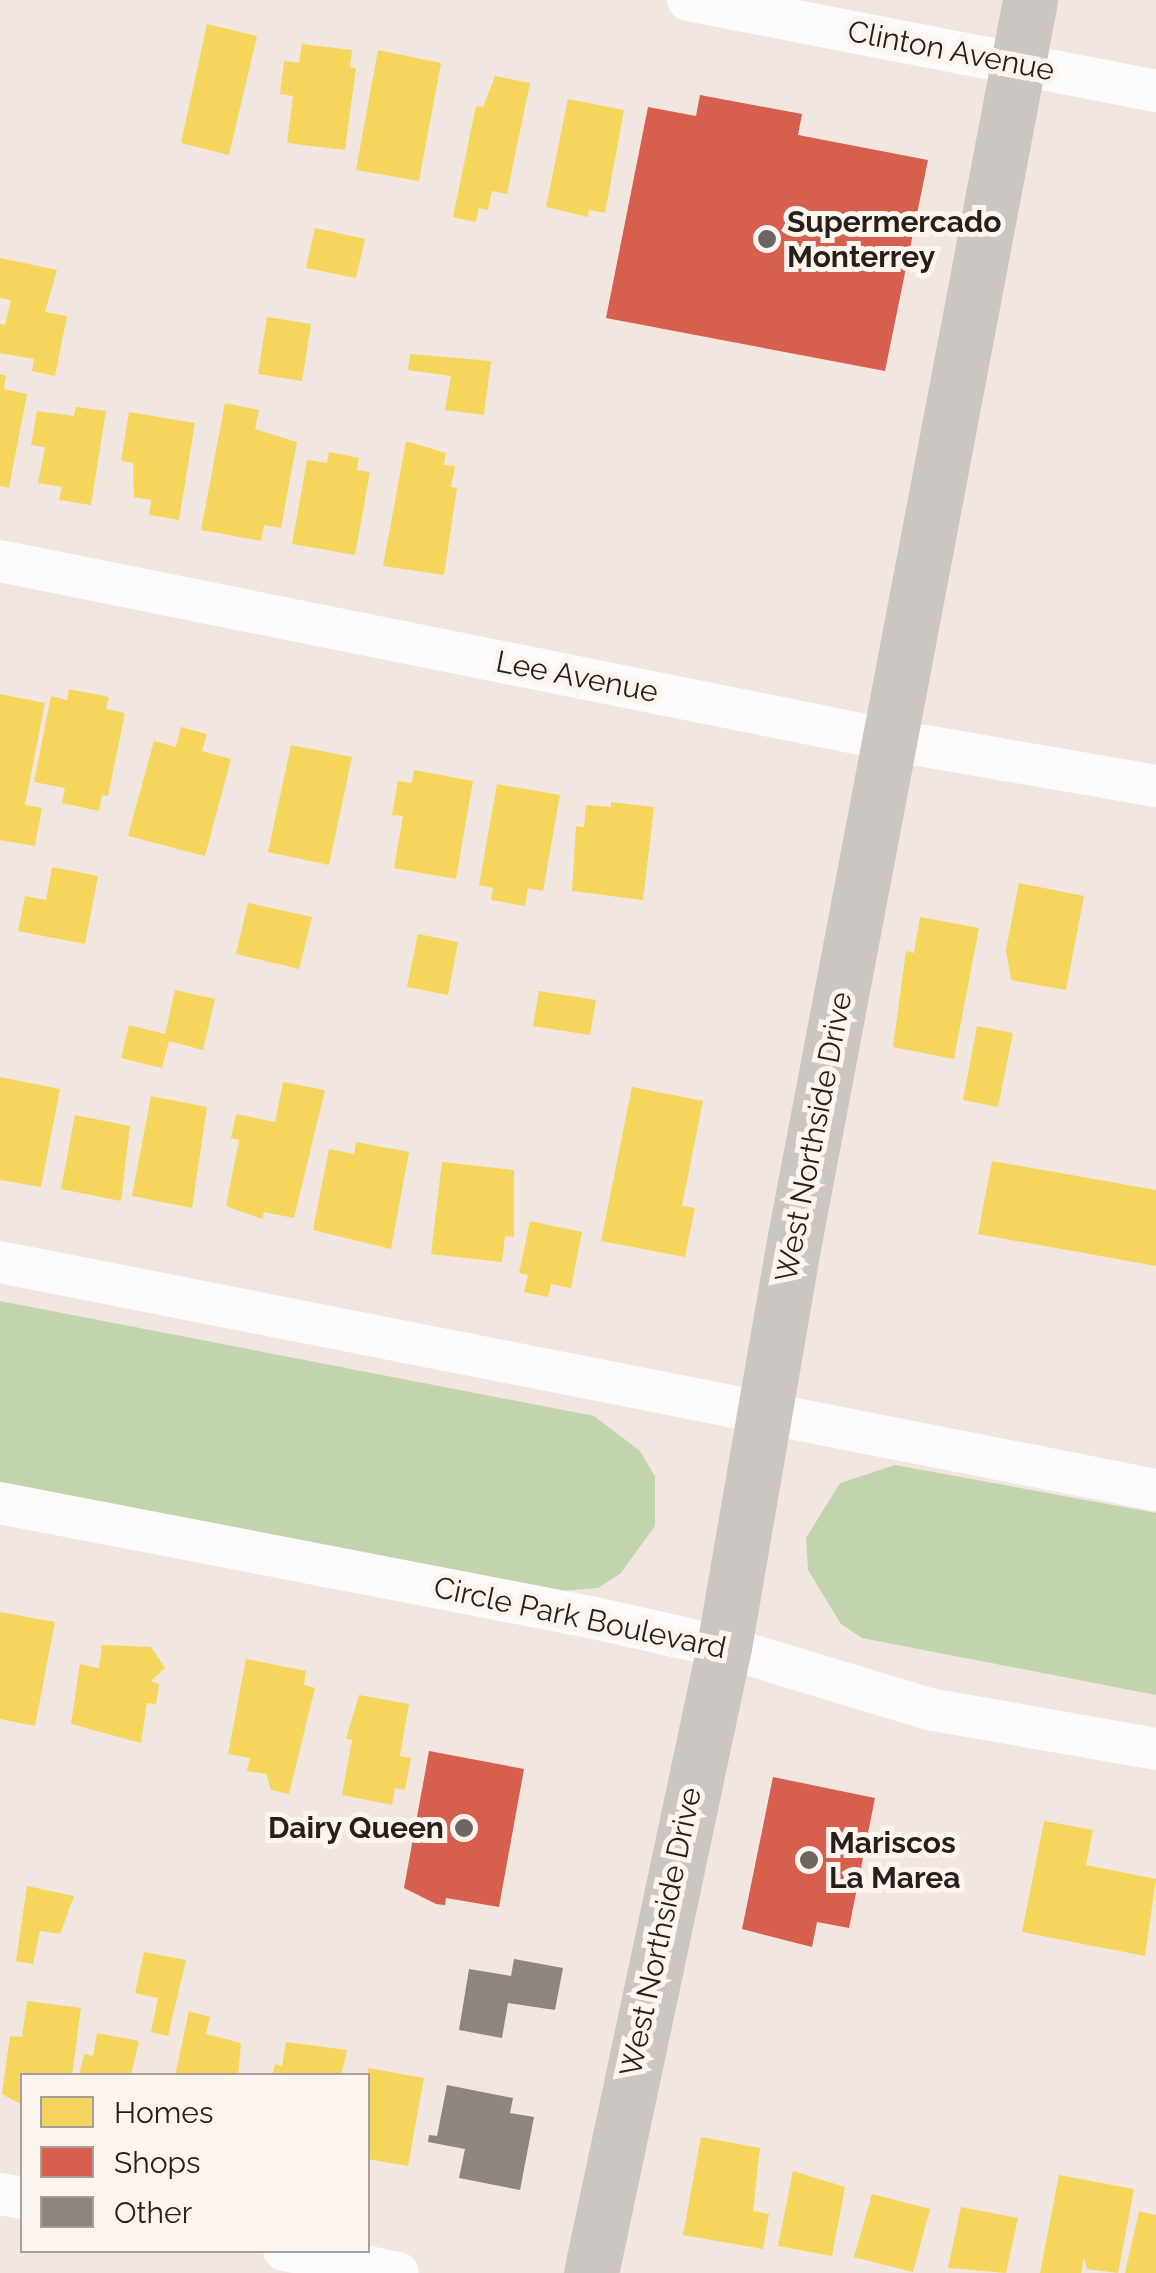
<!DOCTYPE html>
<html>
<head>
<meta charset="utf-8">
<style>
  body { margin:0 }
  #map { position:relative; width:1156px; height:2273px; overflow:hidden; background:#f2e6e0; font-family:Raleway,sans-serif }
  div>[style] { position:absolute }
  .green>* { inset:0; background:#c2d4ae }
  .homes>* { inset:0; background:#f6d55c }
  .shops>* { inset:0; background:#d6604d }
  .building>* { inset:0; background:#8d8580 }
  .street>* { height:42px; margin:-21px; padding:0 21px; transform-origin:21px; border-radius:21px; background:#fdfbfa }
  .secondary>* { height:55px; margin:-27.5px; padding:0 27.5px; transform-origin:27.5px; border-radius:27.5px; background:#ccc6c3 }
  .dots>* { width:28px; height:28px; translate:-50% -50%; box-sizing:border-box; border:5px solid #fcf4ef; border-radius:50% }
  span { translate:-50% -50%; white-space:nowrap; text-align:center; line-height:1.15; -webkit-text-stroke:10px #fcf4ef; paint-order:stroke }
  .street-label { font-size:30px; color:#261f1b }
  .poi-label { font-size:30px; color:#261f1b; font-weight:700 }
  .left { translate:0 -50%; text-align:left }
  .right { translate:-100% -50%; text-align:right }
  .legend { position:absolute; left:20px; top:2073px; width:350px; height:180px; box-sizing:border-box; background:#fcf4ef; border:2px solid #a69f9a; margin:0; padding:12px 18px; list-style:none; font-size:30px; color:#261f1b }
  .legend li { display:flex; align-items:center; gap:20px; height:50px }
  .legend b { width:50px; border:2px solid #a69f9a }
</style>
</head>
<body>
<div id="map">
  <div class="green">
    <div style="clip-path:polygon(0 1301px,594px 1416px,640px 1451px,655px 1476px,655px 1526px,620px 1574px,598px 1588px,561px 1591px,0 1488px)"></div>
    <div style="clip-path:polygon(895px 1465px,1156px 1513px,1156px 1695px,862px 1638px,841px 1624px,808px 1570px,806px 1538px,840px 1483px)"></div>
  </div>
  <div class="homes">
    <div style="clip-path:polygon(207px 24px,257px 36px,229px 155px,181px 143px)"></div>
    <div style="clip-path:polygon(302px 44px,352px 50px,350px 67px,356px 68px,345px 150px,287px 143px,293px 96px,280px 94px,284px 61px,299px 63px)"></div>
    <div style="clip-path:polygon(378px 50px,441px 63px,419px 181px,356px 170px)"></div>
    <div style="clip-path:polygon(495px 76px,530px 83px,507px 194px,492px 191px,488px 210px,479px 208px,476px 222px,453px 217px,476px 106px,483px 107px)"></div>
    <div style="clip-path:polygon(568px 99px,624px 110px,605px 213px,589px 210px,588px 217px,546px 207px)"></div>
    <div style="clip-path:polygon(315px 228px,365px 239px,356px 278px,306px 268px)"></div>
    <div style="clip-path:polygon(0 258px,57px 270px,45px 312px,67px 316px,55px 376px,32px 371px,34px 359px,0 353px,0 324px,5px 325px,11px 300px,0 298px)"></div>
    <div style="clip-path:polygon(267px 317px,311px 324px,302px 381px,258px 374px)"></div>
    <div style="clip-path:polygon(410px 354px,491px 361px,484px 415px,445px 410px,451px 376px,408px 370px)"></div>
    <div style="clip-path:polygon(0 374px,6px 376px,4px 389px,27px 394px,9px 488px,0 486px)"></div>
    <div style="clip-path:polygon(225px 403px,259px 410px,255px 429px,297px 442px,281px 528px,264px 525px,261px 541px,201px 530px)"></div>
    <div style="clip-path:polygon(76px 407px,106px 411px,91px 505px,59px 500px,62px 487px,38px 483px,45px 447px,31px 445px,37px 411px,74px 416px)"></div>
    <div style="clip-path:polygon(129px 412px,195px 423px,179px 520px,149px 515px,151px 500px,134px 497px,133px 463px,121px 461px)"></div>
    <div style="clip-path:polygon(406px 441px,446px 453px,444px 465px,455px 466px,451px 487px,457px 488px,444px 575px,383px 566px)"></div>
    <div style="clip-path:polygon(329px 452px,359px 458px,357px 470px,370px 472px,355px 555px,292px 544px,307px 460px,327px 463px)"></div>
    <div style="clip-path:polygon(69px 689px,109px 697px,106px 709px,125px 713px,108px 796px,102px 795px,99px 811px,62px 803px,65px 788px,34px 782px,51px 696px,67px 700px)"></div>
    <div style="clip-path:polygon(0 694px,45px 703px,25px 805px,42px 808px,35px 846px,0 840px)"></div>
    <div style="clip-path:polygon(181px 727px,207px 734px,202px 751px,231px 759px,205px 856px,128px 836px,154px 741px,176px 747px)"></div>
    <div style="clip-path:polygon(291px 745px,352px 757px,329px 865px,268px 852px)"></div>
    <div style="clip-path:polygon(414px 770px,473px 781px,456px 879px,394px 868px,403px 816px,392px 815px,398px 781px,412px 783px)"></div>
    <div style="clip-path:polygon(497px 784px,560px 795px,543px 891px,528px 888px,525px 906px,491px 900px,493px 888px,479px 885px)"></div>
    <div style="clip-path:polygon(611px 802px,654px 807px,643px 900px,572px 891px,576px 826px,584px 827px,586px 805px,611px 807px)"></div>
    <div style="clip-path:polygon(52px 867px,98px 876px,85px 944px,18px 931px,25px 896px,46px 900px)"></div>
    <div style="clip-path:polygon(1019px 883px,1084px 896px,1066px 990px,1011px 980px,1006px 950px)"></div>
    <div style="clip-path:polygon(248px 903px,312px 917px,299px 969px,236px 954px)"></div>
    <div style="clip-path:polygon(920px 917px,979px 928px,954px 1059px,893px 1047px,906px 951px,914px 953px)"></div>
    <div style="clip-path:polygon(418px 934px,458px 942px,448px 995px,407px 987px)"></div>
    <div style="clip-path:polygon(175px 990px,215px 999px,203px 1050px,169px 1041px,162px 1068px,121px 1058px,129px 1025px,165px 1034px)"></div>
    <div style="clip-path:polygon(539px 991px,596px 1000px,590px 1035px,533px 1026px)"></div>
    <div style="clip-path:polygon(977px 1026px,1013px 1033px,998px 1107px,963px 1100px)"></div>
    <div style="clip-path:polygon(0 1077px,60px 1089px,41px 1187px,0 1180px)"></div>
    <div style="clip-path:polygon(283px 1082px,325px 1090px,294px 1218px,264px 1212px,262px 1219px,226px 1206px,239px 1140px,231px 1138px,236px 1114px,275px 1122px)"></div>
    <div style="clip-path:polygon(632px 1087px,703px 1101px,682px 1206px,695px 1208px,685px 1257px,601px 1241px)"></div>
    <div style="clip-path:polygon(151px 1096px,207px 1107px,192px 1208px,132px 1196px)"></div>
    <div style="clip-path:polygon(75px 1115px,130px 1126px,121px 1201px,61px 1189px)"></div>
    <div style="clip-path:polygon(356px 1142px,409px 1152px,391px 1249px,313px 1230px,329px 1149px,354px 1154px)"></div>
    <div style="clip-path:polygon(992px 1161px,1156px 1190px,1156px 1266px,978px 1234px)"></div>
    <div style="clip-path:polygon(442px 1162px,514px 1170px,514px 1237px,505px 1236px,502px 1262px,431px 1254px)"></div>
    <div style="clip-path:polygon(530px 1221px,582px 1232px,571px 1288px,551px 1284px,548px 1297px,524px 1292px,528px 1275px,519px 1273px)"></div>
    <div style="clip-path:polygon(0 1612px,55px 1622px,35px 1726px,0 1719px)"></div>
    <div style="clip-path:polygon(102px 1645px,151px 1647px,165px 1668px,151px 1681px,159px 1684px,156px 1704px,147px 1703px,141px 1743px,71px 1724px,80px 1664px,99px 1668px)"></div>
    <div style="clip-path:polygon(246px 1659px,306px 1671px,304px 1685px,315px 1688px,289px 1794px,271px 1790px,266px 1774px,247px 1771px,250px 1758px,228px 1754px)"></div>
    <div style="clip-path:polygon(359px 1695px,409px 1704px,400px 1756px,411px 1758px,405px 1790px,395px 1788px,392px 1805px,342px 1795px,352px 1740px,346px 1739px)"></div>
    <div style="clip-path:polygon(1044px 1821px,1093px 1830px,1086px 1865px,1156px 1879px,1145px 1956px,1022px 1932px)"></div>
    <div style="clip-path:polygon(27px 1886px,74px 1896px,60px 1934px,40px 1931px,33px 1964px,16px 1961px)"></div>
    <div style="clip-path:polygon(144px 1952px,186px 1960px,168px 2036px,151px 2032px,158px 1998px,135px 1993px)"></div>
    <div style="clip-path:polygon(27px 2001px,81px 2008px,72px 2076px,22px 2076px,22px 2105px,2px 2094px,10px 2036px,22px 2037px)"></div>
    <div style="clip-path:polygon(189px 2011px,210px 2017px,206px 2034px,241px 2043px,238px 2076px,175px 2076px)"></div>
    <div style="clip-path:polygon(97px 2033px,139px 2041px,131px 2076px,79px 2076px,84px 2054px,93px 2056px)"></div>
    <div style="clip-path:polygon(286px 2042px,347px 2050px,341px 2076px,272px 2076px,275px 2064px,282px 2066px)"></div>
    <div style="clip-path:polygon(368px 2068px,424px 2078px,408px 2166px,368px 2159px)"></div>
    <div style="clip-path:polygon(701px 2137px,760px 2148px,753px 2211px,769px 2214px,763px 2249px,683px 2235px)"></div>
    <div style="clip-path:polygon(793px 2171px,845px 2187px,832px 2256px,778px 2246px)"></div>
    <div style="clip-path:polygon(1059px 2175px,1134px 2189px,1118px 2273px,1087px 2269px,1084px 2257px,1081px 2273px,1040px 2273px)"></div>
    <div style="clip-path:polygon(872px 2194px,930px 2209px,913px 2272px,854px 2257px)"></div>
    <div style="clip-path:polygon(961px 2207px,1018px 2218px,1006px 2273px,948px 2268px)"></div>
    <div style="clip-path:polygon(1139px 2211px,1156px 2215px,1156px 2273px,1125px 2273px)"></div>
  </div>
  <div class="shops">
    <div style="clip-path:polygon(700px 95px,802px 114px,798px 135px,928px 160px,885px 371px,606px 318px,648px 107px,696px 116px)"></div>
    <div style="clip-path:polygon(429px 1751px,524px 1769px,499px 1907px,446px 1898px,445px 1905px,436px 1904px,404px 1888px)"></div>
    <div style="clip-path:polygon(773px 1777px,875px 1798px,849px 1928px,817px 1922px,812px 1947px,742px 1929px)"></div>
  </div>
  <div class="building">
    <div style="clip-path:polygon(514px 1959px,563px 1968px,555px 2010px,508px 2003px,502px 2038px,459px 2030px,469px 1969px,511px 1976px)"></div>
    <div style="clip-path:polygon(447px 2085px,513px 2098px,510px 2113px,534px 2117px,520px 2190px,459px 2178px,465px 2149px,428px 2142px,429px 2135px,437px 2136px)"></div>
  </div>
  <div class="street">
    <div style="left:688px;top:0;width:477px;rotate:11deg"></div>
    <div style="left:0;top:561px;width:908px;rotate:11.37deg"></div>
    <div style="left:890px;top:740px;width:270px;rotate:9.8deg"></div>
    <div style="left:0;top:1262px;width:1178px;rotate:11.16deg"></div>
    <div style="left:0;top:1503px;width:601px;rotate:10.94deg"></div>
    <div style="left:590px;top:1617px;width:137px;rotate:12.6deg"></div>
    <div style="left:724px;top:1647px;width:214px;rotate:16.8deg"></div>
    <div style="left:929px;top:1709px;width:230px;rotate:10deg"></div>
    <div style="left:0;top:2194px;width:22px;rotate:10deg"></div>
    <div style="left:284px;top:2250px;width:116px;rotate:11.4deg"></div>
  </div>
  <div class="secondary">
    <div style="left:591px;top:2273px;width:640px;rotate:-78.01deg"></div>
    <div style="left:724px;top:1647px;width:416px;rotate:-80.2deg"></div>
    <div style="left:795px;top:1237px;width:1259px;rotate:-79.24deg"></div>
  </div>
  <div class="dots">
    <div style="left:767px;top:239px;background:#6d6560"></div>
    <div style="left:464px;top:1828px;background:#6d6560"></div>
    <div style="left:809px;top:1860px;background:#6d6560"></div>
  </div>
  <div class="street-label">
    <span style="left:951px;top:51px;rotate:11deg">Clinton Avenue</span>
    <span style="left:577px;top:677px;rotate:11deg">Lee Avenue</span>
    <span style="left:814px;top:1137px;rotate:-79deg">West Northside Drive</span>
    <span style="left:580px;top:1618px;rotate:12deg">Circle Park Boulevard</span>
    <span style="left:661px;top:1932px;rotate:-78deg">West Northside Drive</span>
  </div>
  <div class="poi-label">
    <span class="left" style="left:787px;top:239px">Supermercado<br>Monterrey</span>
    <span class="right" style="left:444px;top:1828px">Dairy Queen</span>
    <span class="left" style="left:829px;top:1860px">Mariscos<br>La Marea</span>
  </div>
  <ul class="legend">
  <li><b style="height:28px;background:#f6d55c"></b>Homes</li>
  <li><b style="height:28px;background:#d6604d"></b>Shops</li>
  <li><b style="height:28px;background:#8d8580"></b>Other</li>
  </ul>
</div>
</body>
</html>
